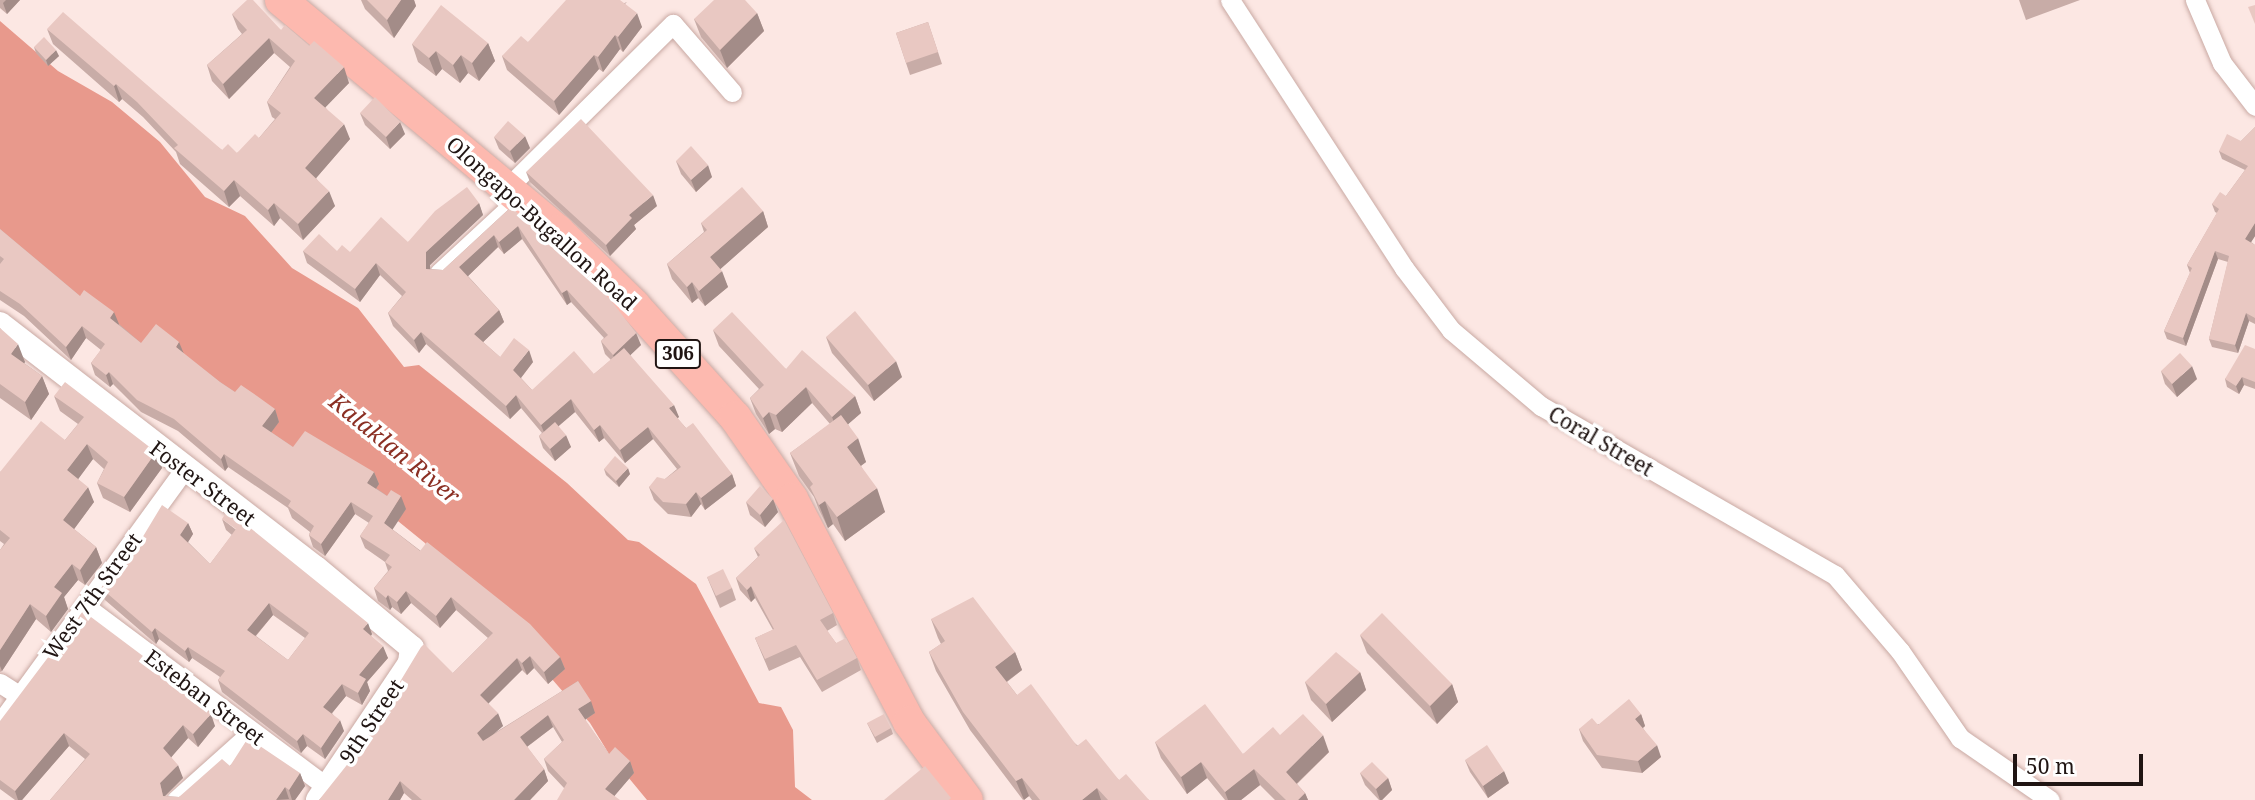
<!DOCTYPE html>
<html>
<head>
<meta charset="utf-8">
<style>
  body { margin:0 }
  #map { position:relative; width:2255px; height:800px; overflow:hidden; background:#fce7e3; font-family:"Noto Serif",serif }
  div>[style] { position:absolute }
  .water>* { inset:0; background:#e8998c }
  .roads { filter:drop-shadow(0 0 2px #c9a9a3) drop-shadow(0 0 2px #c9a9a3) }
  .minor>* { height:19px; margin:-9.5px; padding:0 9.5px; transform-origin:9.5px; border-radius:9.5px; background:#fff }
  .tertiary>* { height:24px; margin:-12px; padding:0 12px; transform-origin:12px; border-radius:12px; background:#fff }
  .primary>* { height:32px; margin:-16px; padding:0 16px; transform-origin:16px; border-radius:16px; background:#fdb9af }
  .wall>* { inset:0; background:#c8aca7 }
  .shaded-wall>* { inset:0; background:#a38c88 }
  .building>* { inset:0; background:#e9c8c2 }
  span { translate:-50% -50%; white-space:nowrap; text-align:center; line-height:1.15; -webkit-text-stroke:7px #fff; paint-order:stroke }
  .shield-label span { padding:2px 5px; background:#fff; border:2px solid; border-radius:5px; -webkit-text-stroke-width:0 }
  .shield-label { font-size:19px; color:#201513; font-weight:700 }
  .street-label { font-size:21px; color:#201513 }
  .water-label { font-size:23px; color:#8b2f23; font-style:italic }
  .scale { position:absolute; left:2013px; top:754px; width:130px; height:32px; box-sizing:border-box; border:4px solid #201513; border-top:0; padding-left:9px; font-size:21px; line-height:24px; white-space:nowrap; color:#201513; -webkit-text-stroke:5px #fff; paint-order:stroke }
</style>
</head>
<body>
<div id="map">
  <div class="water">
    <div style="clip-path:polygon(0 21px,58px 71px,112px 102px,160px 142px,205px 197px,245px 216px,292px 268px,358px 308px,404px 367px,419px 365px,567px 483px,628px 540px,639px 542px,696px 584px,759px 703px,781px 707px,793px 730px,795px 787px,812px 800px,647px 800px,609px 754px,590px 723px,526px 649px,460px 588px,425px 543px,388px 513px,0 253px)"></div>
  </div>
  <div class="roads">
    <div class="minor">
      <div style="left:1230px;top:0;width:320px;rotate:57deg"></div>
      <div style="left:1404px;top:268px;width:78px;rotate:52.8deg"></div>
      <div style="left:1451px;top:330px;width:118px;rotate:40.2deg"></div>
      <div style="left:1541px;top:406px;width:339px;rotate:29.9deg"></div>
      <div style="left:1835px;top:575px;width:100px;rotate:49.5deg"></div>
      <div style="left:1900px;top:651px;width:106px;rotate:55.4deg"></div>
      <div style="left:1960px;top:738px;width:109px;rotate:34.6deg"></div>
      <div style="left:2195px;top:0;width:69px;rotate:66.8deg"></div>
      <div style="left:2222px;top:63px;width:54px;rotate:52.5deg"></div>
      <div style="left:508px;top:187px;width:232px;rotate:-44.7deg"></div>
      <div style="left:673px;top:24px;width:90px;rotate:49.1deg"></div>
      <div style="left:439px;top:273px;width:110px;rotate:-42.8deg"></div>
      <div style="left:85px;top:606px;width:302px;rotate:36.8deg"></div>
      <div style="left:0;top:683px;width:24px;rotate:33deg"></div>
      <div style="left:0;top:723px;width:313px;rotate:-54deg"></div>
      <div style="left:176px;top:800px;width:101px;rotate:-41.8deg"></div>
    </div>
    <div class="tertiary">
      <div style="left:0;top:324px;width:399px;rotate:37.7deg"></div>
      <div style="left:316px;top:568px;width:125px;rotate:39.8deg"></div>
      <div style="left:412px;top:648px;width:15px;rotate:98deg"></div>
      <div style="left:410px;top:663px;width:165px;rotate:123.9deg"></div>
    </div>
    <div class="primary">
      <div style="left:281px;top:0;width:361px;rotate:39.8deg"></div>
      <div style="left:558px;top:231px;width:106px;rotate:44.2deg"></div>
      <div style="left:634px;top:305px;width:151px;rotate:48deg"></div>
      <div style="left:735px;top:417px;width:100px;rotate:55.2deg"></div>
      <div style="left:792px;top:499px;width:252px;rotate:62.3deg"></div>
      <div style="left:909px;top:722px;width:97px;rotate:53.4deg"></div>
    </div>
  </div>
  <div class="wall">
    <div style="clip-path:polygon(0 0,20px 0,7px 14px,0 8px)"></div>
    <div style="clip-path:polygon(361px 0,414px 0,416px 6px,394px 38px,365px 9px)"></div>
    <div style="clip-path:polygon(2019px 0,2080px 0,2026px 20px)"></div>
    <div style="clip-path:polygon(627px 2px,625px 4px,642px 27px,623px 52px,620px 49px,603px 72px,599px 69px,559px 115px,507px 70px,502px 56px,528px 42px)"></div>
    <div style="clip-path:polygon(757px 13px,764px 31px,727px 68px,701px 37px,694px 19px)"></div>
    <div style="clip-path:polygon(232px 14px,281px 30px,349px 83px,325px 107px,350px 139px,316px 178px,335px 206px,303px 240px,280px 218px,274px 226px,240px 196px,229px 207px,180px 164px,176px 152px,143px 117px,122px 99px,119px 102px,53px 44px,47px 29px,222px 150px,237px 153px,259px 138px,275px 119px,272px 117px,267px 102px,290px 67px,274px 53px,229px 99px,212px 81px,207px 65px,242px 34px,238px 29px)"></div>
    <div style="clip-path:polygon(928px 22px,942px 64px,910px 75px,896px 33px)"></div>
    <div style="clip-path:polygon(488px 43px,495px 61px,479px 81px,468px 73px,460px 83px,442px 69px,436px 76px,418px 62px,412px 44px)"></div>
    <div style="clip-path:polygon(34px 47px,59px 56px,48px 66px,36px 53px)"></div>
    <div style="clip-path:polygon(360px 113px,405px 134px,390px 149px,365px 125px)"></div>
    <div style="clip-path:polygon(2255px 127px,2255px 236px,2251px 242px,2255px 245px,2255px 324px,2249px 321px,2238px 353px,2212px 347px,2209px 339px,2228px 262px,2218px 259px,2186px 346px,2167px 339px,2164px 331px,2190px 273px,2187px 265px,2217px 213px,2215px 212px,2212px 204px,2226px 196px,2245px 170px,2222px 159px,2219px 151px,2241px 141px)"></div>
    <div style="clip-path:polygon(494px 137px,530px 148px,515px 163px,499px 149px)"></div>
    <div style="clip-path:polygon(676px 161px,712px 177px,696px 192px,681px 174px)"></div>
    <div style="clip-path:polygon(526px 172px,657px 206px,634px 225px,636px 229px,610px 256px,530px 182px)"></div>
    <div style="clip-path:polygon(evenodd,479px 203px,483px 215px,430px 265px,430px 269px,443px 270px,511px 207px,641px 345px,630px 355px,679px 417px,677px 418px,686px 428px,732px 474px,736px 486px,705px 510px,701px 504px,691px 517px,668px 514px,654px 500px,649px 487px,665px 479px,677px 469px,653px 439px,625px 463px,604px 438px,599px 442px,575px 412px,558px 426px,571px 447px,555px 461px,543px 448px,539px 436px,542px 433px,521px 408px,510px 419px,426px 344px,419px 353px,393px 326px,388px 313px,402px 296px,380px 275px,360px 302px,307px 263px,303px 251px,337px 251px,350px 252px,408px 242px,479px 203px,522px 239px,567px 305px,571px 302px,604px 338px,601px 341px,605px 354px,611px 360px,594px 374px,532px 390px,521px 378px,533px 362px,500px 357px,483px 342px,504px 322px,499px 310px,468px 276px,498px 247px,504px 254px,522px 239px)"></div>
    <div style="clip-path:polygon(763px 211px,768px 227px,720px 269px,728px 287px,705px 306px,698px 298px,692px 303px,672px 279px,667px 264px,704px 232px,701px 223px)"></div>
    <div style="clip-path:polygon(0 229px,80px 296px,119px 324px,141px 343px,184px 354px,220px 382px,235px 392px,275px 409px,279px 422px,271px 432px,293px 447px,374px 472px,379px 484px,376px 488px,406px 509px,392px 529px,560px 657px,565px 669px,548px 684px,534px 668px,527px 675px,522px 670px,488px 703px,503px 726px,493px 734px,578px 681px,595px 713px,585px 720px,609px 754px,630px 761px,634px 773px,614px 796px,564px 788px,548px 771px,544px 759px,562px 742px,553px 727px,527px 747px,544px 769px,548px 781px,530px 800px,412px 800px,404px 793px,400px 800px,319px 800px,453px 673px,488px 638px,456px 610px,440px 628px,411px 603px,401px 614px,392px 607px,390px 610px,378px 601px,374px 588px,388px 571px,385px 562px,365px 548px,360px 536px,369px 523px,355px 514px,325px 556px,313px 547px,309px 535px,310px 532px,292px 518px,288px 508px,228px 467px,225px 471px,178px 431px,141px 412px,113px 384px,110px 387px,95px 375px,91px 363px,101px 350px,86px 338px,71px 360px,24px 316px,0 300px)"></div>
    <div style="clip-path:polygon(0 328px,25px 362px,24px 363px,42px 376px,49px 394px,31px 420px,0 398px)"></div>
    <div style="clip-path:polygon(713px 330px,786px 369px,855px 396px,861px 413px,848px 424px,866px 462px,861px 466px,885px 512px,845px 541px,833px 524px,828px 528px,819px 510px,814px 497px,799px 476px,790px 453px,830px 424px,812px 403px,782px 432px,775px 429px,769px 434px,756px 414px,750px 398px,759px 389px,719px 346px)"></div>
    <div style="clip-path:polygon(826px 337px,902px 377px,874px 401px,832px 353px)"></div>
    <div style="clip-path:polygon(2255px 349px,2255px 389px,2244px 385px,2239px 394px,2227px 387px,2225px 379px)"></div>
    <div style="clip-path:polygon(2161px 371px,2197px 379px,2177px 397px,2165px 384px)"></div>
    <div style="clip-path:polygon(54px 396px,156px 452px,162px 468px,130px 512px,103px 498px,97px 483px,104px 469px,93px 459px,78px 479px,94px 502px,74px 529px,96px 547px,102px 563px,85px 585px,78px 580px,64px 597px,68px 609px,51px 632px,36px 619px,2px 671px,0 672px,0 550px,4px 544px,0 541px,0 472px,65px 440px,78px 424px,60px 411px)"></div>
    <div style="clip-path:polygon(604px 469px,630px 474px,619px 487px,606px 475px)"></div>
    <div style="clip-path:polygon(746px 502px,778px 512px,765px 527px,750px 515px)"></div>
    <div style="clip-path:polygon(evenodd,222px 519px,372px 634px,371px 636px,388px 658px,367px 682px,370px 691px,362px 705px,346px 696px,332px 713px,344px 731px,325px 759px,307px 746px,301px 753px,222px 692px,218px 680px,220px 677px,192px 658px,189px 662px,159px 639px,156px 644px,105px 600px,101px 588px,127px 563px,188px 523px,193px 534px,188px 542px,210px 564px,232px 535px,226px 530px,222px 519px,273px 615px,305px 638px,288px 660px,256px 636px,273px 615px)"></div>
    <div style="clip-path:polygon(754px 548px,833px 613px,837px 625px,827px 631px,836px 643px,857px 658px,861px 670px,822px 692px,800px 657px,769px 671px,755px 638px,773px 630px,755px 598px,751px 602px,740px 590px,736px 578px,758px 557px)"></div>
    <div style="clip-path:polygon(707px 577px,732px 588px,736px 600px,720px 608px)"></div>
    <div style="clip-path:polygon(931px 619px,1015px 652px,1022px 670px,1007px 682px,1017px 695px,1119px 780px,1149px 800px,1032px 800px,1029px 796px,1023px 800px,970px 730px,936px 671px,929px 652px,941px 644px,938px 638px)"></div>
    <div style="clip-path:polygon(1360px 635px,1452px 684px,1458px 702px,1437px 724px,1367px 653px)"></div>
    <div style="clip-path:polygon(1360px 672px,1366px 690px,1332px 722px,1311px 700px,1305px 682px)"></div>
    <div style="clip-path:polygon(194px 700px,215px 726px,198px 747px,188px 738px,171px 757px,183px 778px,165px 796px,179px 797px,230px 766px,300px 773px,305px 786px,295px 800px,50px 800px,85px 759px,69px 746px,22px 800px,15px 800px,0 789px,0 721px)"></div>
    <div style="clip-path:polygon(1641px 714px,1645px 726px,1643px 728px,1661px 757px,1642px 773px,1602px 768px,1583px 741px,1579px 729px)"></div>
    <div style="clip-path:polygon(867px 723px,891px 728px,893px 734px,877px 743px)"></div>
    <div style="clip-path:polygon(1280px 735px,1329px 752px,1297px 784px,1305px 793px,1308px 800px,1275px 800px,1260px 785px,1241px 800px,1225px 800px,1207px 778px,1187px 794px,1161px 758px,1155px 742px,1243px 754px)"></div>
    <div style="clip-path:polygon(1465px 760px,1509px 783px,1488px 798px,1470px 772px)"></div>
    <div style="clip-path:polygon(1360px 773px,1388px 778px,1392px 790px,1382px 800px,1379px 800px,1365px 785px)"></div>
  </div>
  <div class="shaded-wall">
    <div style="clip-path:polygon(6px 0,20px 0,7px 14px,3px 3px)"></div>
    <div style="clip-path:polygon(401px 0,414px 0,416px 6px,394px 38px,387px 20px)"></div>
    <div style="clip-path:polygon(637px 13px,642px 27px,623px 52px,618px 37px)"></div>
    <div style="clip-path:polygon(757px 13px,764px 31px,727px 68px,720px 50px)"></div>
    <div style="clip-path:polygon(615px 35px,620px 49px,603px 72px,598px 57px)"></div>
    <div style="clip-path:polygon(269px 38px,274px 53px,229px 99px,223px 84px)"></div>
    <div style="clip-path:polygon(488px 43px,495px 61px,479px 81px,472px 63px)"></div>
    <div style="clip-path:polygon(56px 50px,59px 56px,48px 66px,46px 60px)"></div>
    <div style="clip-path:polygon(436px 51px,442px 69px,436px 76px,429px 58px)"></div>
    <div style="clip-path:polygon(461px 55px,468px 73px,460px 83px,453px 65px)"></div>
    <div style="clip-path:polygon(594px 55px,599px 69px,559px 115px,554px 101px)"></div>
    <div style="clip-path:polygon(344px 67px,349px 83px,320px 113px,314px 98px)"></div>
    <div style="clip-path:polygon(116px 84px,122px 99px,119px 102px,114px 86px)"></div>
    <div style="clip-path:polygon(400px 122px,405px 134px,390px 149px,386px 137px)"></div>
    <div style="clip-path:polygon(344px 124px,350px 139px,311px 184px,305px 168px)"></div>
    <div style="clip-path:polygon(525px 136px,530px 148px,515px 163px,510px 151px)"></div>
    <div style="clip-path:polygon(708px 165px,712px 177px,696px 192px,691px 180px)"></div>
    <div style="clip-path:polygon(234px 180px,240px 196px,229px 207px,224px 191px)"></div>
    <div style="clip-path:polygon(329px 191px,335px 206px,303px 240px,298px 224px)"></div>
    <div style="clip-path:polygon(653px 195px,657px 206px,634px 225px,636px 229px,610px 256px,606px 245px,629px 215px)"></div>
    <div style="clip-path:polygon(274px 203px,280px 218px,274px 226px,268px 210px)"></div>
    <div style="clip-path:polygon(479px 203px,483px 215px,430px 265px,431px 282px,426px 269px,426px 252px)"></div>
    <div style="clip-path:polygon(763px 211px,768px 227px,716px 273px,710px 257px)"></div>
    <div style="clip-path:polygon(2255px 223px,2255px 236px,2248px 247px,2245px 239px)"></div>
    <div style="clip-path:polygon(518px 226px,522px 239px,504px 254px,499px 242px)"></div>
    <div style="clip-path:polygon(494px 235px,498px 247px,464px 280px,459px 267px)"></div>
    <div style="clip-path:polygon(2215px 251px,2218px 259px,2186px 346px,2183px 338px)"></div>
    <div style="clip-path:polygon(376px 263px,380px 275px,360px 302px,355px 289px)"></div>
    <div style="clip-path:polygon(722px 271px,728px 287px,705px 306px,699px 291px)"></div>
    <div style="clip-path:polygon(692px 282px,698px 298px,692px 303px,687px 287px)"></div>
    <div style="clip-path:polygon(567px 290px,571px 302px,567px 305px,562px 293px)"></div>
    <div style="clip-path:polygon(499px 310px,504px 322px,478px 347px,474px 334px)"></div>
    <div style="clip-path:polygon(114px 312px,119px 324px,114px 330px,110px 318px)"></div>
    <div style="clip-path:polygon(2246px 313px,2249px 321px,2238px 353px,2235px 345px)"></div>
    <div style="clip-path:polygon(82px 326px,86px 338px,71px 360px,66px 347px)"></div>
    <div style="clip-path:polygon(421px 332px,426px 344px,419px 353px,414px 340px)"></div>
    <div style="clip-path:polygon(636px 333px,641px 345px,618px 367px,613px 355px)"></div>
    <div style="clip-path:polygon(179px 342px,184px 354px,176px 347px)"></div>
    <div style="clip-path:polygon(18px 344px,25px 362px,18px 372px,11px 354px)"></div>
    <div style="clip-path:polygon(529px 350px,533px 362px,517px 383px,513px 370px)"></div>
    <div style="clip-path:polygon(896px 361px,902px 377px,874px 401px,868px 385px)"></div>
    <div style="clip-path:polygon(2192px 366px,2197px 379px,2177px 397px,2172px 384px)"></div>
    <div style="clip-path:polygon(109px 372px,113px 384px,110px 387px,106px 375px)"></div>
    <div style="clip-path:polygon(42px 376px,49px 394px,31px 420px,25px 402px)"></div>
    <div style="clip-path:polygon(2242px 377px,2244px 385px,2239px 394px,2236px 386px)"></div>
    <div style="clip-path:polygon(806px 387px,812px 403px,782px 432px,776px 415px)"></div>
    <div style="clip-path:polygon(516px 395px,521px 408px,510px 419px,506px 406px)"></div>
    <div style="clip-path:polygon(855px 396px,861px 413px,838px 433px,832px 417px)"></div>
    <div style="clip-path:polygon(571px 399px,575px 412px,546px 437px,541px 425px)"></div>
    <div style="clip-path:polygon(674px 405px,679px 417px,674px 421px,669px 408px)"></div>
    <div style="clip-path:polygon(275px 409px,279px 422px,267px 438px,262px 426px)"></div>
    <div style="clip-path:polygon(769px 412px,775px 429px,769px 434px,763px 418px)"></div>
    <div style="clip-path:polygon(600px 425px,604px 438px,599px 442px,594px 430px)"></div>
    <div style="clip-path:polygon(648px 427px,653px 439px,625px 463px,620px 450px)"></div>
    <div style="clip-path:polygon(566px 435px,571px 447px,555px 461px,550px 449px)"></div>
    <div style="clip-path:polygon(858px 438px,866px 462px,855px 470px,847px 447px)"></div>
    <div style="clip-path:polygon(87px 444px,93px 459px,73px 486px,67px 470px)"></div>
    <div style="clip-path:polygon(156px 452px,162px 468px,130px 512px,124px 497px)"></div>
    <div style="clip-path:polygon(224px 454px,228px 467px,225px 471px,221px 459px)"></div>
    <div style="clip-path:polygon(628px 468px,630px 474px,619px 487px,616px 481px)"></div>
    <div style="clip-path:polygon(374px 472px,379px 484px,372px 495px,367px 483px)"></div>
    <div style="clip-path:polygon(732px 474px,736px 486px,705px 510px,701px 498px)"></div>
    <div style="clip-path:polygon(88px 487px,94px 502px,69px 536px,63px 520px)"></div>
    <div style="clip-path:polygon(877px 488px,885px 512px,845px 541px,837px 517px)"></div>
    <div style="clip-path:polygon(696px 492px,701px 504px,691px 517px,686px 504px)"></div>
    <div style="clip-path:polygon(401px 496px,406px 509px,389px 535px,384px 523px)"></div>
    <div style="clip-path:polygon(773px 499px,778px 512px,765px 527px,760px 515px)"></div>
    <div style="clip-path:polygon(825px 501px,833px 524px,828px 528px,819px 505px)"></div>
    <div style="clip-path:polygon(351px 502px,355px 514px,325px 556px,321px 544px)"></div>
    <div style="clip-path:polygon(188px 523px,193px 534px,185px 547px,180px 535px)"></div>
    <div style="clip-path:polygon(96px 547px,102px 563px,85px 585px,80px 570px)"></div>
    <div style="clip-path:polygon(72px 564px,78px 580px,64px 597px,68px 609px,51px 632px,46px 616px,54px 587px)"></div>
    <div style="clip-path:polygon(751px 586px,755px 598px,751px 602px,747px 590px)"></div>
    <div style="clip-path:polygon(406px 591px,411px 603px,401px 614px,397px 602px)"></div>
    <div style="clip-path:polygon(388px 595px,392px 607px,390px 610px,386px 598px)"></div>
    <div style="clip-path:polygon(451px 597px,456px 610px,440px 628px,436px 616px)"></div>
    <div style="clip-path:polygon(269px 603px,273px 615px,251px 641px,247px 630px)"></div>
    <div style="clip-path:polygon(30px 604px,36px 619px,2px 671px,0 666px,0 650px)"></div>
    <div style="clip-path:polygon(368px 623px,372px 634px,367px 641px,363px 629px)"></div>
    <div style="clip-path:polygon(155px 628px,159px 639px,156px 644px,152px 632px)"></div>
    <div style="clip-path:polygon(383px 646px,388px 658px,367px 682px,370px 691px,362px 705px,358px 693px,359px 675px)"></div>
    <div style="clip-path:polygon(188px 647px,192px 658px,189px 662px,185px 651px)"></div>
    <div style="clip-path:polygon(1015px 652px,1022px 670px,1002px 685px,995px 667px)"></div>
    <div style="clip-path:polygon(530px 656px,534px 668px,527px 675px,522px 663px)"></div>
    <div style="clip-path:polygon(560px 657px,565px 669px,548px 684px,544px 672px)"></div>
    <div style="clip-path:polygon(517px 658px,522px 670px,485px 707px,480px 695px)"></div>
    <div style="clip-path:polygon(1360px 672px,1366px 690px,1332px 722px,1326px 704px)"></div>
    <div style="clip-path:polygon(342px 684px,346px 696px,328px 718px,323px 707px)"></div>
    <div style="clip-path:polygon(1452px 684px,1458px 702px,1437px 724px,1430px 706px)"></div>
    <div style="clip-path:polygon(591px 701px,595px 713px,583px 721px,578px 709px)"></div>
    <div style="clip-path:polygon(498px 713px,503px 726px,481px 745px,477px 733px)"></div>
    <div style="clip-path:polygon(211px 714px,215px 726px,198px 747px,193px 734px)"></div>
    <div style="clip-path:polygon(1641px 714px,1645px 726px,1639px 731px,1635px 719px)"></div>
    <div style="clip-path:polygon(548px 715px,553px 727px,524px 749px,520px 737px)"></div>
    <div style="clip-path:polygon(340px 720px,344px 731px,325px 759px,321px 748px)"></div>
    <div style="clip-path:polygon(183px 725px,188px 738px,168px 761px,163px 748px)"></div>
    <div style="clip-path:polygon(64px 733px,69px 746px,22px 800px,18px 800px,15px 791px)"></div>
    <div style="clip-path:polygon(303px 734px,307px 746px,301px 753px,297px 741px)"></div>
    <div style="clip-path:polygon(1323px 735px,1329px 752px,1292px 788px,1286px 772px)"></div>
    <div style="clip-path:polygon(1657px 745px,1661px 757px,1642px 773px,1638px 761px)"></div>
    <div style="clip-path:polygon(630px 761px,634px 773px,611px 800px,605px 789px)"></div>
    <div style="clip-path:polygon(1201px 762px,1207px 778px,1187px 794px,1181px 777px)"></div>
    <div style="clip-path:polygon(178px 765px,183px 778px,165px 796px,164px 800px,160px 783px)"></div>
    <div style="clip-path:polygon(544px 769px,548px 781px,530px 800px,514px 800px)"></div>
    <div style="clip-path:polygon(1254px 769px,1260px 785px,1241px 800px,1228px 800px,1225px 792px)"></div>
    <div style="clip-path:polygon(1504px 771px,1509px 783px,1488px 798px,1483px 786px)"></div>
    <div style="clip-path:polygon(300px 773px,305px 786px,295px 800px,292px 800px,289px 790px)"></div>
    <div style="clip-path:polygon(1022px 778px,1029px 796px,1024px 800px,1016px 781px)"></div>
    <div style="clip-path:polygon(1388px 778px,1392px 790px,1382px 800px,1380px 800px,1376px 789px)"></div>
    <div style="clip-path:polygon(400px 781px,404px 793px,400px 800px,388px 800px)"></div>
    <div style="clip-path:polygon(285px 787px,289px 799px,276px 800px)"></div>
    <div style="clip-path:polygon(1097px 788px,1101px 800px,1082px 800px)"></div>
    <div style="clip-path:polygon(1305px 793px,1308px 800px,1298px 800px)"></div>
  </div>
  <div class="building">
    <div style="clip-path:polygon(247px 0,253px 0,281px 30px,285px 25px,309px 46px,314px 41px,344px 67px,314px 98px,344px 124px,305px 168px,329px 191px,298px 224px,274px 203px,268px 210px,234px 180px,224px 191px,174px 148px,178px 145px,137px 102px,116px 84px,114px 86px,47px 29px,63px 12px,222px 150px,228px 144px,237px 153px,255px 134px,259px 138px,281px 113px,267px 102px,295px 61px,269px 38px,223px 84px,207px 65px,247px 30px,232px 14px)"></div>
    <div style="clip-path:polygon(367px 0,401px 0,387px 20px)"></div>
    <div style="clip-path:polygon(566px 0,620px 0,637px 13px,618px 37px,615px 35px,598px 57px,594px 55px,554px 101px,502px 56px,521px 36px,528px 42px)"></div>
    <div style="clip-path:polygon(714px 0,745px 0,757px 13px,720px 50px,694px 19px)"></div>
    <div style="clip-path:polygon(441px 5px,488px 43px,472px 63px,461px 55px,453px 65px,436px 51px,429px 58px,412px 44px)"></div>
    <div style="clip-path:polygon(2255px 5px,2255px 24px,2248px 7px)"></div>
    <div style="clip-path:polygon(928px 22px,938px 52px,906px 63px,896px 33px)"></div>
    <div style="clip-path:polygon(44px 37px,56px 50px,46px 60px,34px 47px)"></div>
    <div style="clip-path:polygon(375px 97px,400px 122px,386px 137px,360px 113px)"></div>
    <div style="clip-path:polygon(581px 119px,653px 195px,629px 215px,632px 218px,606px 245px,526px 172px)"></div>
    <div style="clip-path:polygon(508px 121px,525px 136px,510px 151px,494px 137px)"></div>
    <div style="clip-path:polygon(2255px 127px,2255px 223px,2245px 239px,2255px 245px,2255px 318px,2246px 313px,2235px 345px,2209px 339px,2229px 256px,2215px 251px,2183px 338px,2164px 331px,2192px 268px,2187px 265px,2219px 209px,2212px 204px,2220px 192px,2226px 196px,2248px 166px,2219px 151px,2227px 134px,2241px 141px)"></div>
    <div style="clip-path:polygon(691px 146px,708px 165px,691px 180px,676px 161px)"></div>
    <div style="clip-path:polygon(467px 187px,479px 203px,426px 252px,426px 269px,443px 270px,511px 207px,610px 299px,636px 333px,613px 355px,601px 341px,608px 335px,567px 290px,562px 293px,518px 226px,499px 242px,494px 235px,459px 267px,499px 310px,474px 334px,500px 357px,514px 338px,529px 350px,513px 370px,532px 390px,574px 351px,594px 374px,624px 348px,674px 405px,669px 408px,686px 428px,693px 423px,732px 474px,701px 498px,696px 492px,686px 504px,663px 502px,649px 487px,657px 477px,665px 479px,681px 467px,648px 427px,620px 450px,600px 425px,594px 430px,571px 399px,541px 425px,516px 395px,506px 406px,421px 332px,414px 340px,388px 313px,406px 292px,376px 263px,355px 289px,303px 251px,319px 234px,337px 251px,342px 245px,350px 252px,381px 217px,408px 242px,435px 211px)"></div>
    <div style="clip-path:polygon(742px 187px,763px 211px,710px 257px,722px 271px,699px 291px,692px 282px,687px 287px,667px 264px,707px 230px,701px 223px)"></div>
    <div style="clip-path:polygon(0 229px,80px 296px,84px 290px,114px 312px,110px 318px,141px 343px,156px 324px,179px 342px,176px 347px,220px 382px,235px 392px,241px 385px,257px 396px,275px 409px,262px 426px,293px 447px,305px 431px,374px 472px,367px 483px,387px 496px,391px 490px,401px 496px,384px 523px,420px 551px,427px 542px,530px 624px,560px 657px,544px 672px,530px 656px,522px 663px,517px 658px,480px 695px,498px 713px,477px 733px,483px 741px,578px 681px,591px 701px,578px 709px,609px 754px,615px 747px,630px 761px,605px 789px,620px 800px,557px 800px,567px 783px,544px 759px,564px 740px,548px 715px,520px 737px,544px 769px,514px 800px,422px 800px,400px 781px,388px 800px,319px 800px,358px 751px,421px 647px,424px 644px,453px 673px,493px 633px,451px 597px,436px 616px,406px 591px,397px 602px,388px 595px,386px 598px,374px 588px,392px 567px,385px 562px,390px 555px,360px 536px,373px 516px,351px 502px,321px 544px,309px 535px,314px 526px,288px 506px,291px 501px,224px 454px,221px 459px,174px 419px,137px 400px,109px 372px,106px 375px,91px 363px,105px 344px,82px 326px,66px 347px,20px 304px,0 291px,0 264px,4px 259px,0 256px)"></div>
    <div style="clip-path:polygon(855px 311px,896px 361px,868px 385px,826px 337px)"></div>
    <div style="clip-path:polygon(732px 312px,786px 369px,802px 350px,855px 396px,832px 417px,806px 387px,776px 415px,769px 412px,763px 418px,750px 398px,764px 385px,713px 330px)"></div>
    <div style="clip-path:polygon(0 328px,18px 344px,11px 354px,42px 376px,25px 402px,0 384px)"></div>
    <div style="clip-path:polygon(2245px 345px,2255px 349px,2255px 382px,2242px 377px,2236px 386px,2225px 379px)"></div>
    <div style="clip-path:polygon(2180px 353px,2192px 366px,2172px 384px,2161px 371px)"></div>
    <div style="clip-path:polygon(65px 382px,156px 452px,124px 497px,97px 483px,108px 462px,87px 444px,67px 470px,88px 487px,63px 520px,96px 547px,80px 570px,72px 564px,54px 587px,62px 593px,46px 616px,30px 604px,0 650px,0 550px,10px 538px,0 530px,0 472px,41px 421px,65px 440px,84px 417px,54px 396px)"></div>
    <div style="clip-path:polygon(841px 415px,858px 438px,847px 447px,877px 488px,837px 517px,825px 501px,819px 505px,810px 487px,813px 484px,790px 453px)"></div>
    <div style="clip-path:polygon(555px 422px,566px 435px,550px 449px,539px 436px)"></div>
    <div style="clip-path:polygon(615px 456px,628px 468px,616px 481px,604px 469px)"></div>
    <div style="clip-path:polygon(760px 486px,773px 499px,760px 515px,746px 502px)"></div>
    <div style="clip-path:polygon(evenodd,162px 505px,188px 523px,180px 535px,210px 564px,236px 529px,222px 519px,228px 510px,368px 623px,363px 629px,383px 646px,359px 675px,366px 679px,358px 693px,342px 684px,323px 707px,340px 720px,321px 748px,303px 734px,297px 741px,218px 680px,225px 671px,188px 647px,185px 651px,155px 628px,152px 632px,101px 588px,122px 559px,127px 563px,162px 505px,269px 603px,309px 633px,288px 660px,247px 630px,269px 603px)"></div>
    <div style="clip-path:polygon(784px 520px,833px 613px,820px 620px,836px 643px,846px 638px,857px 658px,817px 680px,796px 645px,765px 659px,755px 638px,774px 629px,751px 586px,747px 590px,736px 578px,760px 555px,754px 548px)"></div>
    <div style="clip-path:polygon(723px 569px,732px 588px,716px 596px,707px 577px)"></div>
    <div style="clip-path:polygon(973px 597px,1015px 652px,995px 667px,1017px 695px,1031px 684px,1077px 746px,1086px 739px,1119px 780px,1126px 774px,1149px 800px,1108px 800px,1097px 788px,1082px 800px,1040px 800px,1022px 778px,1016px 781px,963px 712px,929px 652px,945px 641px,931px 619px)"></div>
    <div style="clip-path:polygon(83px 611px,191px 692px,189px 695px,211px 714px,193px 734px,183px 725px,163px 748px,178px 765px,160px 783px,163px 796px,179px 797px,222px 759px,230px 766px,248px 738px,300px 773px,289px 790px,285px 787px,276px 800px,50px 800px,90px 754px,64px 733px,15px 791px,0 780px,0 721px)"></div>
    <div style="clip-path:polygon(1382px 613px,1452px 684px,1430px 706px,1360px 635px)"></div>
    <div style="clip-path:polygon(1336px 652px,1360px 672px,1326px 704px,1305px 682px)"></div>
    <div style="clip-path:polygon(1629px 699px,1641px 714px,1635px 719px,1657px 745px,1638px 761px,1597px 755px,1579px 729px,1592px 718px,1598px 725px)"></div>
    <div style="clip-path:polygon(1205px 704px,1243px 754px,1273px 727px,1280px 735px,1303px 714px,1323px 735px,1286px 772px,1305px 793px,1298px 800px,1286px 800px,1254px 769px,1225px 792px,1201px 762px,1181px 777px,1155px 742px)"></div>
    <div style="clip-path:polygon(884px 714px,891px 728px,875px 737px,867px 723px)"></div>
    <div style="clip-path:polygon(1487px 745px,1504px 771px,1483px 786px,1465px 760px)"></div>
    <div style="clip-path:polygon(1372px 762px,1388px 778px,1376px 789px,1360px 773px)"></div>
    <div style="clip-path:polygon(925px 766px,951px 798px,949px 800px,884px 800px)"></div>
  </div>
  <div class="shield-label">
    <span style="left:678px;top:354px">306</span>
  </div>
  <div class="street-label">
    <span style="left:542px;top:223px;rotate:42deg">Olongapo-Bugallon Road</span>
    <span style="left:1601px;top:441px;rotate:30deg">Coral Street</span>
    <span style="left:203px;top:483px;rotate:37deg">Foster Street</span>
    <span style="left:92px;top:596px;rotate:-54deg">West 7th Street</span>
    <span style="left:205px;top:697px;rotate:37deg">Esteban Street</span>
    <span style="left:371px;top:721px;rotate:-56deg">9th Street</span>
  </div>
  <div class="water-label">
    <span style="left:395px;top:448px;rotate:39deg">Kalaklan River</span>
  </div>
  <div class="scale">50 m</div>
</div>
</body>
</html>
